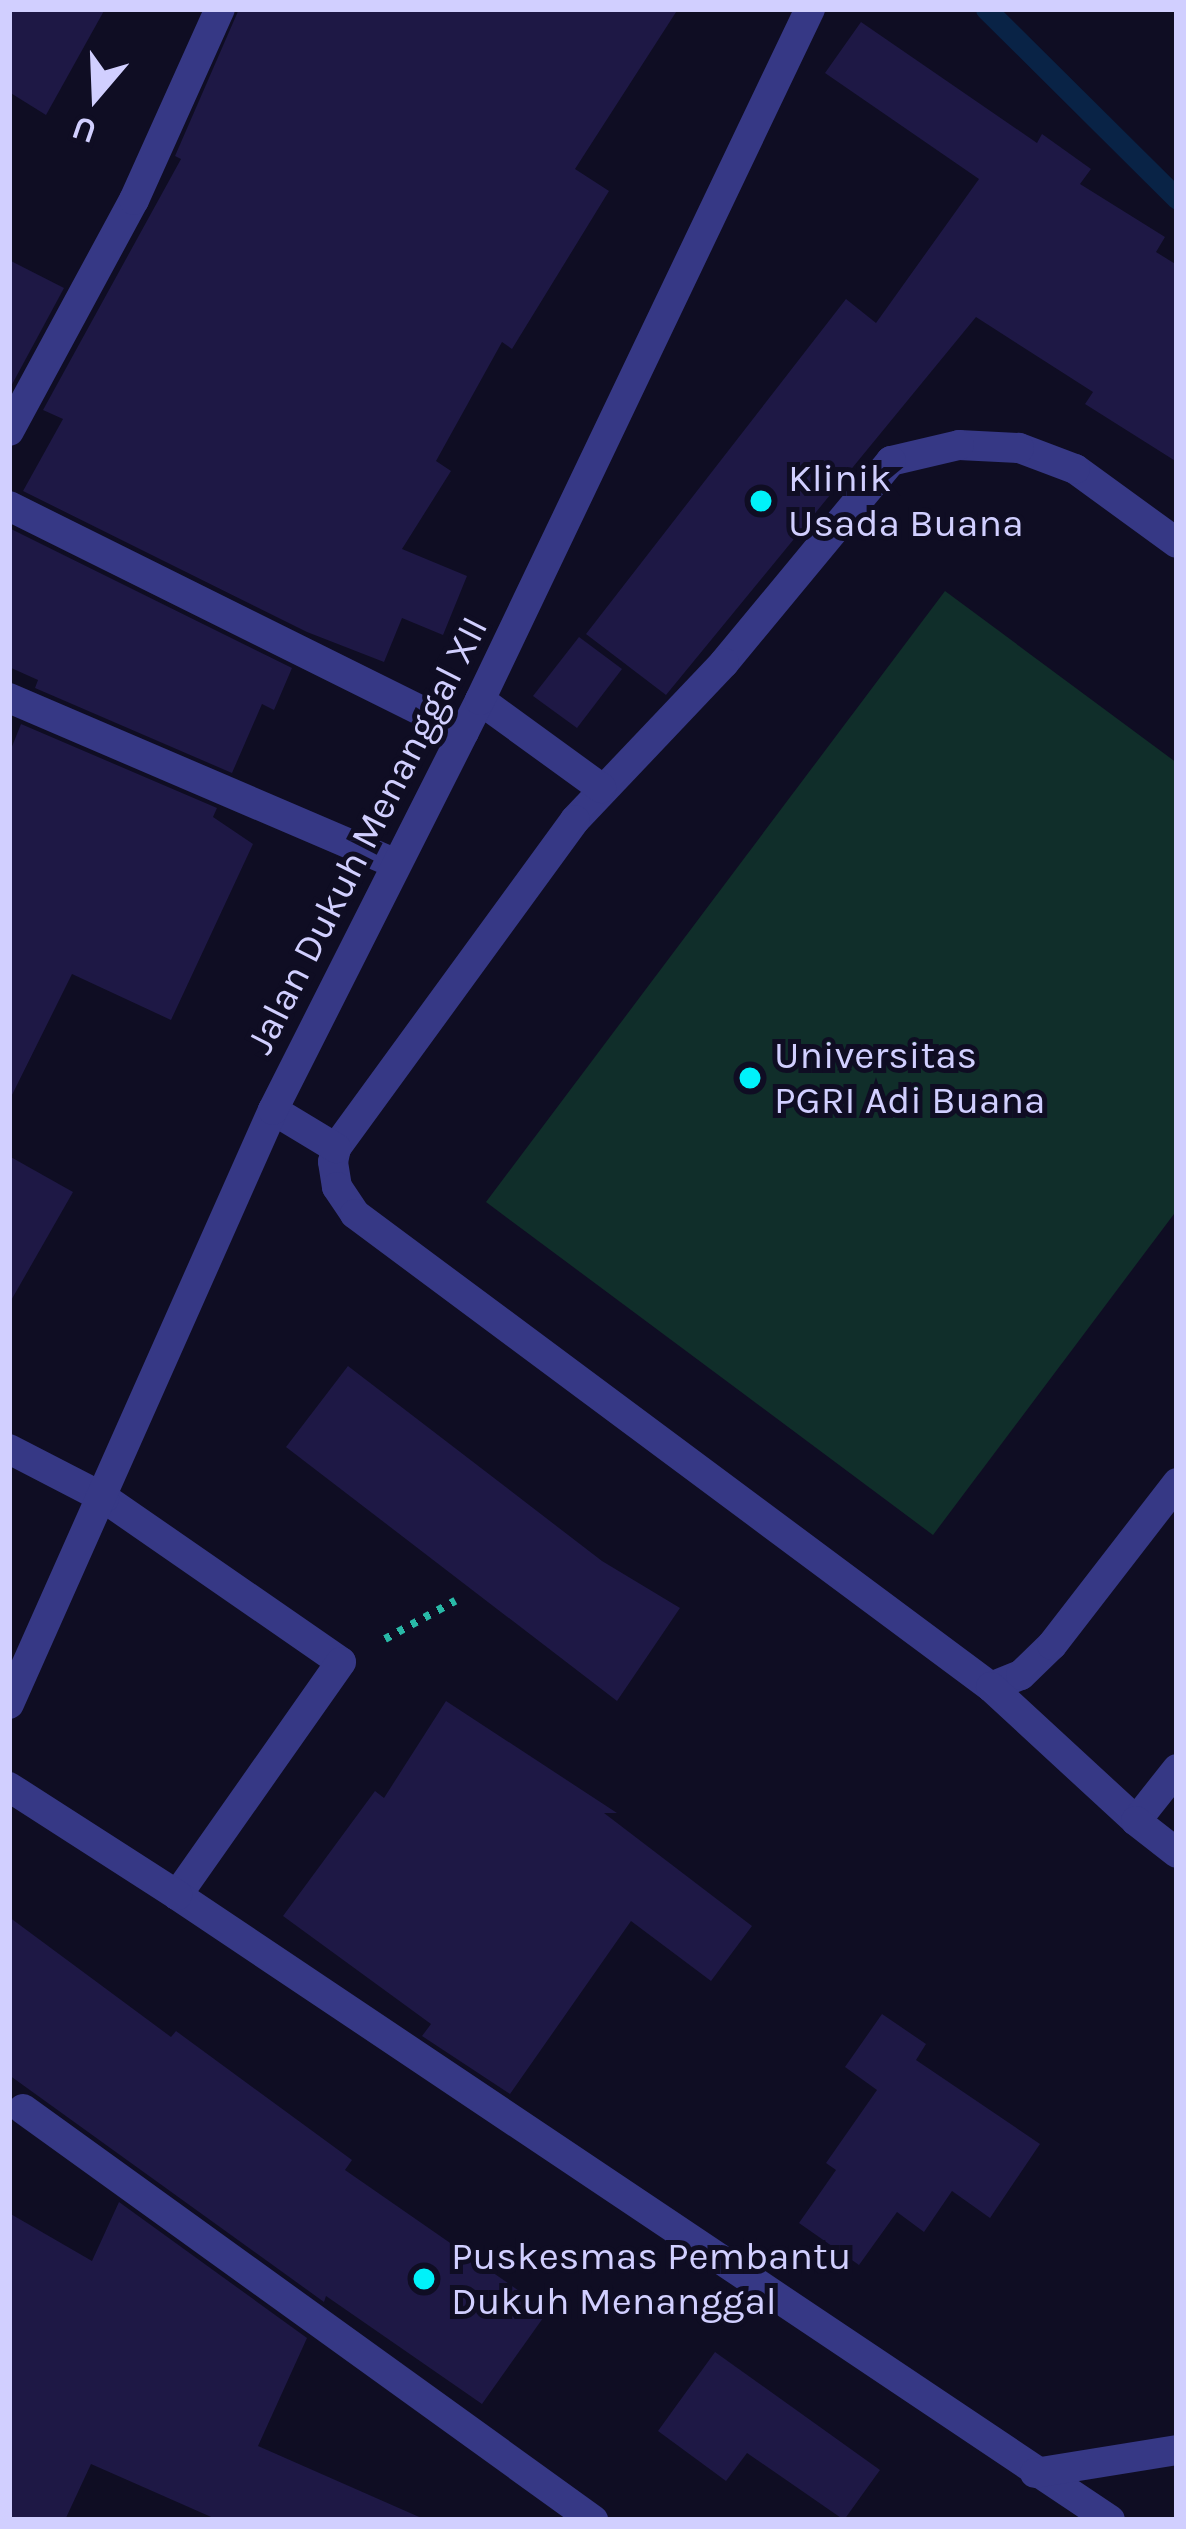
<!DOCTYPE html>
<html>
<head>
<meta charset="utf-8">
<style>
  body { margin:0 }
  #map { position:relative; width:1186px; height:2529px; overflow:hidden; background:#0f0d23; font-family:Karla,sans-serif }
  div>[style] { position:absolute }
  .green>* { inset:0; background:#102e2a }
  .stream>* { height:21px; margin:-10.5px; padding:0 10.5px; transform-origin:10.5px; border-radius:10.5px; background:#092346 }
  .building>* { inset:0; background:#1e1845 }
  .path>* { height:8px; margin-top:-4px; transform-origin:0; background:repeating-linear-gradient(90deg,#29b9a7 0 6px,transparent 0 15px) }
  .lane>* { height:30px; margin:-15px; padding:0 15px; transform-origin:15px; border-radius:15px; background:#363885 }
  .street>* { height:30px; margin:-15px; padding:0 15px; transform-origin:15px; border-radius:15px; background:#363885 }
  .dots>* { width:33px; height:33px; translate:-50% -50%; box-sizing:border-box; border:6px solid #0f0d23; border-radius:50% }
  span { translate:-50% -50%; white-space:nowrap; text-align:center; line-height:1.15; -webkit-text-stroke:10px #0f0d23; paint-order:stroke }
  .poi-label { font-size:39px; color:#d1cfff }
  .left { translate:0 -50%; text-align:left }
  .street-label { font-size:39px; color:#d1cfff }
  .frame { position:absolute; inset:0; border:12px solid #d1cfff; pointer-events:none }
  .north { position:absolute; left:36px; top:36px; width:120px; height:120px; -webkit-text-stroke:9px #0f0d23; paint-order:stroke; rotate:199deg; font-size:33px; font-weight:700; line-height:48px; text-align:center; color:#d1cfff }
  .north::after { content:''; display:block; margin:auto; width:42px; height:54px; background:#d1cfff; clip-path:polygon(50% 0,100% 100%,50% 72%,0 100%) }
</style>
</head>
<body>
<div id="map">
  <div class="green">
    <div style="clip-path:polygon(945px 591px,1177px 763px,1177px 1210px,933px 1535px,486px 1202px)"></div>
  </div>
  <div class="stream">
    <div style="left:986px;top:9px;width:269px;rotate:44.8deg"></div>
  </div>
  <div class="building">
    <div style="clip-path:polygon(9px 9px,105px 9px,46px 115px,9px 92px)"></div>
    <div style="clip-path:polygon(239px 9px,678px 9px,575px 169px,609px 191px,512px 349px,502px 342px,436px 461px,451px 471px,402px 549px,467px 576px,443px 635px,402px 618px,384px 662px,307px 632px,23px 491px,63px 419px,43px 410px,181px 159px,175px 156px)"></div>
    <div style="clip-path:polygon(861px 22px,1037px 143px,1042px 134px,1091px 169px,1080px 184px,1165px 237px,1156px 252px,1177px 265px,1177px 462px,1085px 404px,1093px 392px,976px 317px,666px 695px,586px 634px,846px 299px,876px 323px,979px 179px,825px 73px)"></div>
    <div style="clip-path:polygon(9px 260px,64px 288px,9px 390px)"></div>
    <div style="clip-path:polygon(9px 528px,292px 668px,274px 710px,262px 704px,232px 773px,35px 688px,38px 680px,9px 667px)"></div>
    <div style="clip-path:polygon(579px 637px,622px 669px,577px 728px,533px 696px)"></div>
    <div style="clip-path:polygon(21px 724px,217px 808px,213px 817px,253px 844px,171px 1020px,72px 974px,9px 1101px,9px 754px)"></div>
    <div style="clip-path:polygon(9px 1156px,73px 1192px,9px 1304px)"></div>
    <div style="clip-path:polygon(348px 1366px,602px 1561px,680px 1608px,617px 1701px,286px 1447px)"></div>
    <div style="clip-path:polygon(446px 1701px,617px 1813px,604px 1813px,752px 1926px,711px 1981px,631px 1921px,510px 2094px,422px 2036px,431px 2024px,283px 1916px,375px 1791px,384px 1798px)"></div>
    <div style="clip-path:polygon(9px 1917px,171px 2037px,176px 2031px,352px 2160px,345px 2170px,548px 2311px,482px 2404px,326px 2296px,324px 2302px,9px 2075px)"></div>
    <div style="clip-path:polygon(882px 2014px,926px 2044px,916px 2060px,1040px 2144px,990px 2218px,952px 2191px,924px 2232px,897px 2212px,859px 2265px,799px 2223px,836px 2170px,826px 2163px,877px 2090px,845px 2067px)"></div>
    <div style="clip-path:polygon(119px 2202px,307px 2338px,258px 2446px,426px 2520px,218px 2520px,91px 2464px,65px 2520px,9px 2520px,9px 2213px,92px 2261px)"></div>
    <div style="clip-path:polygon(715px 2352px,880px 2470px,844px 2520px,747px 2453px,726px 2481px,658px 2431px)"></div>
  </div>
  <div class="path">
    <div style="left:385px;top:1639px;width:80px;rotate:-28.5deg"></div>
  </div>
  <div class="lane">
    <div style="left:1177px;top:543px;width:126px;rotate:-144deg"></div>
    <div style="left:1075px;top:469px;width:60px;rotate:-159.4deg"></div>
    <div style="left:1019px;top:448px;width:60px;rotate:-177.1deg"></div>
    <div style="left:959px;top:445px;width:70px;rotate:166.8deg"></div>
    <div style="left:891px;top:461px;width:262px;rotate:129.6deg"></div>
    <div style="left:724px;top:663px;width:216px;rotate:133.5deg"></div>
    <div style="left:575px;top:820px;width:406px;rotate:126.1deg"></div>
    <div style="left:336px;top:1148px;width:14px;rotate:102deg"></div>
    <div style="left:333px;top:1162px;width:25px;rotate:81deg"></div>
    <div style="left:337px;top:1187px;width:32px;rotate:56deg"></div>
    <div style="left:355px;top:1214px;width:793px;rotate:36.64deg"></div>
    <div style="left:991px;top:1687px;width:32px;rotate:-22deg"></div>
    <div style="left:1021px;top:1675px;width:43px;rotate:-44.1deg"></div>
    <div style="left:1052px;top:1645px;width:205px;rotate:-52.3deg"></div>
    <div style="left:480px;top:700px;width:150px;rotate:36deg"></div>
    <div style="left:273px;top:1110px;width:74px;rotate:31.1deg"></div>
    <div style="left:104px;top:1498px;width:288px;rotate:34.7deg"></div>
    <div style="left:341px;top:1662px;width:285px;rotate:125.1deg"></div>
    <div style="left:177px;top:1895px;width:1123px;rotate:33.82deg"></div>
    <div style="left:991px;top:1687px;width:197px;rotate:42.7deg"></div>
    <div style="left:1136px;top:1821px;width:66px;rotate:-51.7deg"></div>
    <div style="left:9px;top:1787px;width:200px;rotate:32.7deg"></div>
    <div style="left:1136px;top:1821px;width:52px;rotate:38deg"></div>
    <div style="left:23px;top:2109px;width:703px;rotate:35.79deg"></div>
    <div style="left:1035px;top:2473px;width:144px;rotate:-9.2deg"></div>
  </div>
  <div class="street">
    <div style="left:9px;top:431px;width:263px;rotate:-61.6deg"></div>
    <div style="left:134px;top:200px;width:209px;rotate:-65.8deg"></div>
    <div style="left:9px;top:506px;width:508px;rotate:26.41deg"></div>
    <div style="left:9px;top:698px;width:419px;rotate:23.2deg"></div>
    <div style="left:9px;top:1449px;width:107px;rotate:27.3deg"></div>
    <div style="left:9px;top:1704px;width:650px;rotate:-66.04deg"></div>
    <div style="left:273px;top:1110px;width:459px;rotate:-63.2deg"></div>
    <div style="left:480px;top:700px;width:766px;rotate:-64.47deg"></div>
  </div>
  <div class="dots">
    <div style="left:761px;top:501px;background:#00f2fa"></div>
    <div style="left:750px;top:1078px;background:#00f2fa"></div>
    <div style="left:424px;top:2279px;background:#00f2fa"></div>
  </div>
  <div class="poi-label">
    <span class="left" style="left:788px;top:501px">Klinik<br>Usada Buana</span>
    <span class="left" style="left:774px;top:1078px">Universitas<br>PGRI Adi Buana</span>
    <span class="left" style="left:451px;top:2279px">Puskesmas Pembantu<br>Dukuh Menanggal</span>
  </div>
  <div class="street-label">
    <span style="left:367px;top:835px;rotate:-63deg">Jalan Dukuh Menanggal XII</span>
  </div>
  <div class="frame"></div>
  <div class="north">U</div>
</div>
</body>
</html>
